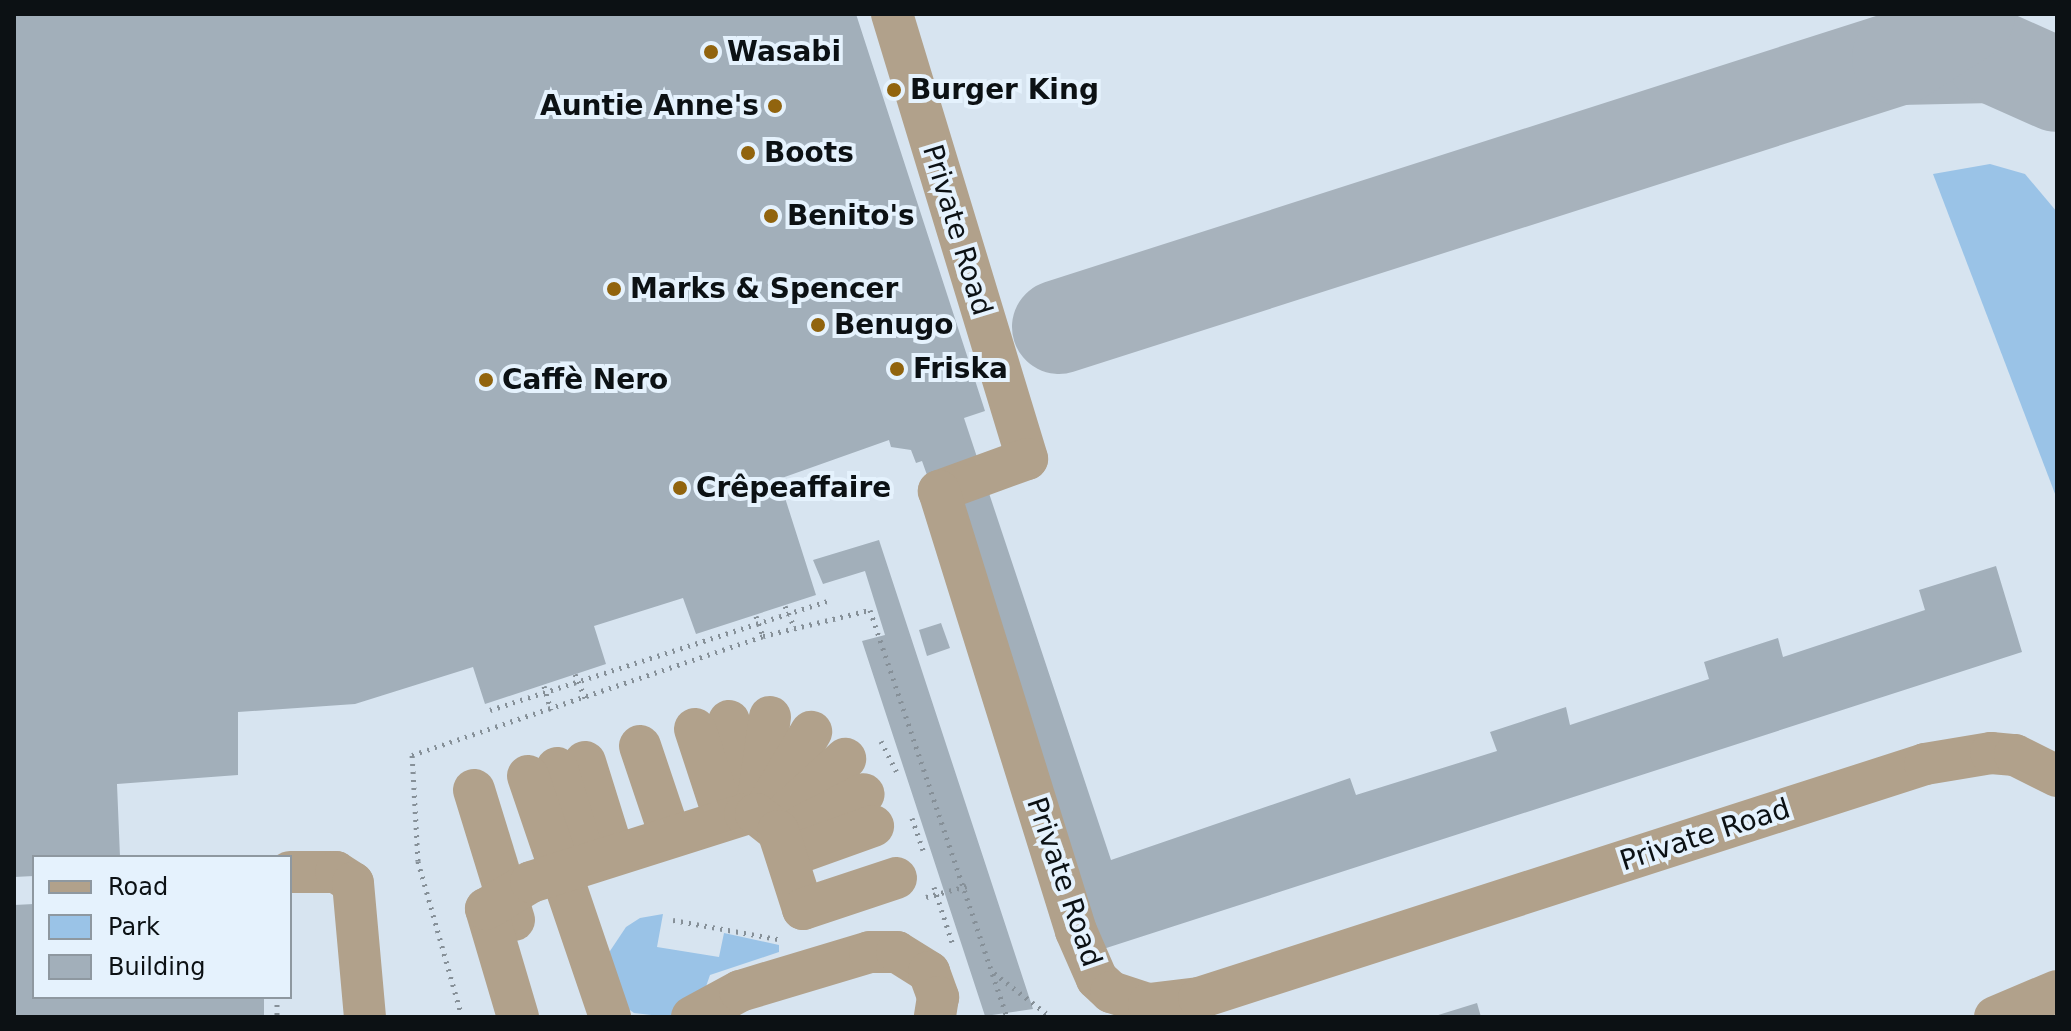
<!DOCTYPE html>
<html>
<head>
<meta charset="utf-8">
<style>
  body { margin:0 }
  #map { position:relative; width:2071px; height:1031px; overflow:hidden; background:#d7e4f0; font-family:"DejaVu Sans",sans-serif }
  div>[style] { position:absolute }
  .green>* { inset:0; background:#9ac3e7 }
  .taxiway>* { height:94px; margin:-47px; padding:0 47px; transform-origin:47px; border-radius:47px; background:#a7b2bc }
  .building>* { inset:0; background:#a2afba }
  .path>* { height:5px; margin-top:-2.5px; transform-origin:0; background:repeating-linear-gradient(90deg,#869098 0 2px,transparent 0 8px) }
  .minor>* { height:42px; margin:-21px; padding:0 21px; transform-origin:21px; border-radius:21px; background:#b1a18b }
  .dots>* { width:22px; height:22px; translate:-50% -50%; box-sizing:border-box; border:4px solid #e5f2fd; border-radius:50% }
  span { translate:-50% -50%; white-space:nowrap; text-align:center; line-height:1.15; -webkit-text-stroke:8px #e5f2fd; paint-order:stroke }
  .poi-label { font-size:28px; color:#0c1114; font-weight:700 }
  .left { translate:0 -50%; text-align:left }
  .right { translate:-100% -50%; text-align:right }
  .street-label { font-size:28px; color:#0c1114 }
  .frame { position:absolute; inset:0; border:16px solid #0c1114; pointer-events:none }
  .legend { position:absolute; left:32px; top:855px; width:260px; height:144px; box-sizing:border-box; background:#e5f2fd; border:2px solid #8e98a0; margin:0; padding:10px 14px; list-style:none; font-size:24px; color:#0c1114 }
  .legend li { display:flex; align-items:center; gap:16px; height:40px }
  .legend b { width:40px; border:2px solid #8e98a0 }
</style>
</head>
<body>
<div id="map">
  <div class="green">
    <div style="clip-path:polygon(1990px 164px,2025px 174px,2057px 212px,2057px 499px,1933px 174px)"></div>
    <div style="clip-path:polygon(663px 914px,657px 947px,719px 957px,724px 933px,779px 945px,779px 952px,710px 975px,702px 998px,684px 1011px,669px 1017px,634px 1013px,620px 1003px,608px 954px,626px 927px,640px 918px)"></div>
  </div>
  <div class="taxiway">
    <div style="left:1899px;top:58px;width:93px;rotate:-1.2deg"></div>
    <div style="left:1992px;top:56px;width:71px;rotate:24deg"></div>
    <div style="left:1059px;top:327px;width:882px;rotate:-17.76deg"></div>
    <div style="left:1899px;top:58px;width:82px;rotate:-32.5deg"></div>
  </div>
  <div class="building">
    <div style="clip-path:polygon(14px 14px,856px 14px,985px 411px,964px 418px,1111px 860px,1350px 778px,1356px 795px,1497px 751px,1490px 732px,1566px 707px,1570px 725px,1709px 679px,1704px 662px,1778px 638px,1783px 657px,1925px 610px,1919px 590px,1996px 566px,2022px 652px,1097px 951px,922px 461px,916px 463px,911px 450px,891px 447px,889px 440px,779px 479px,816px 595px,696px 634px,683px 598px,594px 626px,606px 664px,485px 704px,473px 667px,355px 704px,238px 712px,238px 775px,117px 784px,120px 857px,34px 857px,34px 876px,14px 877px)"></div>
    <div style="clip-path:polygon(879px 540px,1033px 1009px,985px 1016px,862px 641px,885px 635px,865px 571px,823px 584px,813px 560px)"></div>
    <div style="clip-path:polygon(941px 623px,950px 648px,927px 656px,919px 630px)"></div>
    <div style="clip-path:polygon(34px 904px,34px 997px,264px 997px,264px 1017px,14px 1017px,14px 905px)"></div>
    <div style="clip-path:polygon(1477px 1003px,1481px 1017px,1435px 1017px,1435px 1016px)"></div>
  </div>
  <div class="path">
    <div style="left:785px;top:606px;width:24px;rotate:66deg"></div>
    <div style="left:756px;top:616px;width:21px;rotate:71deg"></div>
    <div style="left:575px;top:674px;width:26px;rotate:67deg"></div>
    <div style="left:544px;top:686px;width:25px;rotate:74deg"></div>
    <div style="left:490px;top:710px;width:355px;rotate:-17.9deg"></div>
    <div style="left:881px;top:741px;width:34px;rotate:63deg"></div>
    <div style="left:912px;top:818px;width:34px;rotate:71deg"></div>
    <div style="left:934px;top:887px;width:58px;rotate:71.9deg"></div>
    <div style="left:926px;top:897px;width:42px;rotate:-15deg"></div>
    <div style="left:673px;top:920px;width:107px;rotate:10.3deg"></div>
    <div style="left:994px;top:973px;width:72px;rotate:37.7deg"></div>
    <div style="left:277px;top:997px;width:20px;rotate:90deg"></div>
    <div style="left:462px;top:1017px;width:162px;rotate:-105.8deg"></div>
    <div style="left:418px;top:861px;width:106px;rotate:-93.2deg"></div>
    <div style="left:412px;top:755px;width:371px;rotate:-18.7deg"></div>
    <div style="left:763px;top:636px;width:110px;rotate:-13.7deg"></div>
    <div style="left:870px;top:610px;width:429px;rotate:71.4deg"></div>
  </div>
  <div class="minor">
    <div style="left:892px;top:14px;width:465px;rotate:73.1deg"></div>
    <div style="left:1027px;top:459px;width:94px;rotate:160deg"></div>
    <div style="left:939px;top:491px;width:461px;rotate:72.7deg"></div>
    <div style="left:1076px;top:931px;width:52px;rotate:66.4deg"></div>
    <div style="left:1097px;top:979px;width:19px;rotate:43deg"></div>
    <div style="left:1111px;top:992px;width:40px;rotate:18deg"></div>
    <div style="left:1149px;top:1004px;width:50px;rotate:-6.8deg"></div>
    <div style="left:1199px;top:998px;width:763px;rotate:-17.86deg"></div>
    <div style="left:1925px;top:764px;width:67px;rotate:-9.5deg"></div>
    <div style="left:1991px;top:753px;width:24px;rotate:5deg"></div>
    <div style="left:2015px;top:755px;width:47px;rotate:26.6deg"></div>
    <div style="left:729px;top:721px;width:94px;rotate:84.5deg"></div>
    <div style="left:695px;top:729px;width:77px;rotate:71.8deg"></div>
    <div style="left:640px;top:746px;width:94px;rotate:71.4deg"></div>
    <div style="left:585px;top:762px;width:97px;rotate:72.7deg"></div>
    <div style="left:557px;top:768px;width:100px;rotate:73.2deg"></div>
    <div style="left:528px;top:776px;width:255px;rotate:71.2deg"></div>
    <div style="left:474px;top:790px;width:136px;rotate:72.9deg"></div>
    <div style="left:757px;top:807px;width:91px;rotate:-81.8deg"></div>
    <div style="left:761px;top:817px;width:99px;rotate:-59.5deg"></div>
    <div style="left:773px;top:825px;width:98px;rotate:-42.5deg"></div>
    <div style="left:781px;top:837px;width:93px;rotate:-27.4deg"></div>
    <div style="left:795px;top:854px;width:83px;rotate:-19.7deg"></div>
    <div style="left:290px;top:872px;width:46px"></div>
    <div style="left:336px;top:872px;width:20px;rotate:33deg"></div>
    <div style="left:353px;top:883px;width:135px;rotate:84.9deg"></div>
    <div style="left:518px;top:1017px;width:113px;rotate:-106.5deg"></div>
    <div style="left:486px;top:909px;width:52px;rotate:-31deg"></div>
    <div style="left:531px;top:882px;width:225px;rotate:-17.6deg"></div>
    <div style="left:745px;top:814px;width:11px"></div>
    <div style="left:756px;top:814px;width:28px;rotate:38deg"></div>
    <div style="left:778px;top:831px;width:82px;rotate:72.2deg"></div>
    <div style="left:803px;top:909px;width:98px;rotate:-18.4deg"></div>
    <div style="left:692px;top:1017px;width:55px;rotate:-28.4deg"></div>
    <div style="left:740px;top:991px;width:136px;rotate:-16.7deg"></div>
    <div style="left:870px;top:952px;width:27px"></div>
    <div style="left:897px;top:952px;width:38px;rotate:32deg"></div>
    <div style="left:929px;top:972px;width:27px;rotate:70deg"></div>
    <div style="left:938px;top:997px;width:20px;rotate:99deg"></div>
    <div style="left:1995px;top:1017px;width:67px;rotate:-22.8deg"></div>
  </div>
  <div class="dots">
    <div style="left:711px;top:52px;background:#91640e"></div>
    <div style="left:894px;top:90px;background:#91640e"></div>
    <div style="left:775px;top:106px;background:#91640e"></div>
    <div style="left:748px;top:153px;background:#91640e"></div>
    <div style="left:771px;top:216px;background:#91640e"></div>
    <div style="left:614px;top:289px;background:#91640e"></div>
    <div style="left:818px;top:325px;background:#91640e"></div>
    <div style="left:897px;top:369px;background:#91640e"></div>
    <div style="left:486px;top:380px;background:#91640e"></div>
    <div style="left:680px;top:488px;background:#91640e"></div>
  </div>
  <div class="poi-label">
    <span class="left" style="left:727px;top:52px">Wasabi</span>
    <span class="left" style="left:910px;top:90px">Burger King</span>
    <span class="right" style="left:759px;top:106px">Auntie Anne's</span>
    <span class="left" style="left:764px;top:153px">Boots</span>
    <span class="left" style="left:787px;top:216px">Benito's</span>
    <span class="left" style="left:630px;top:289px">Marks &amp; Spencer</span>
    <span class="left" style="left:834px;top:325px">Benugo</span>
    <span class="left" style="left:913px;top:369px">Friska</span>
    <span class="left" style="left:502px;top:380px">Caffè Nero</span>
    <span class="left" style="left:696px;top:488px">Crêpeaffaire</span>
  </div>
  <div class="street-label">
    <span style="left:957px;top:230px;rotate:73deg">Private Road</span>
    <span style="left:1705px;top:835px;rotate:-18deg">Private Road</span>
    <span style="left:1064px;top:882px;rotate:71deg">Private Road</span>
  </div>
  <div class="frame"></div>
  <ul class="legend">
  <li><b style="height:10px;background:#b1a18b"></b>Road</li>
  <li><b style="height:22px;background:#9ac3e7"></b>Park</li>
  <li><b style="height:22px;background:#a2afba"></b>Building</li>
  </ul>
</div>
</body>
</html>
